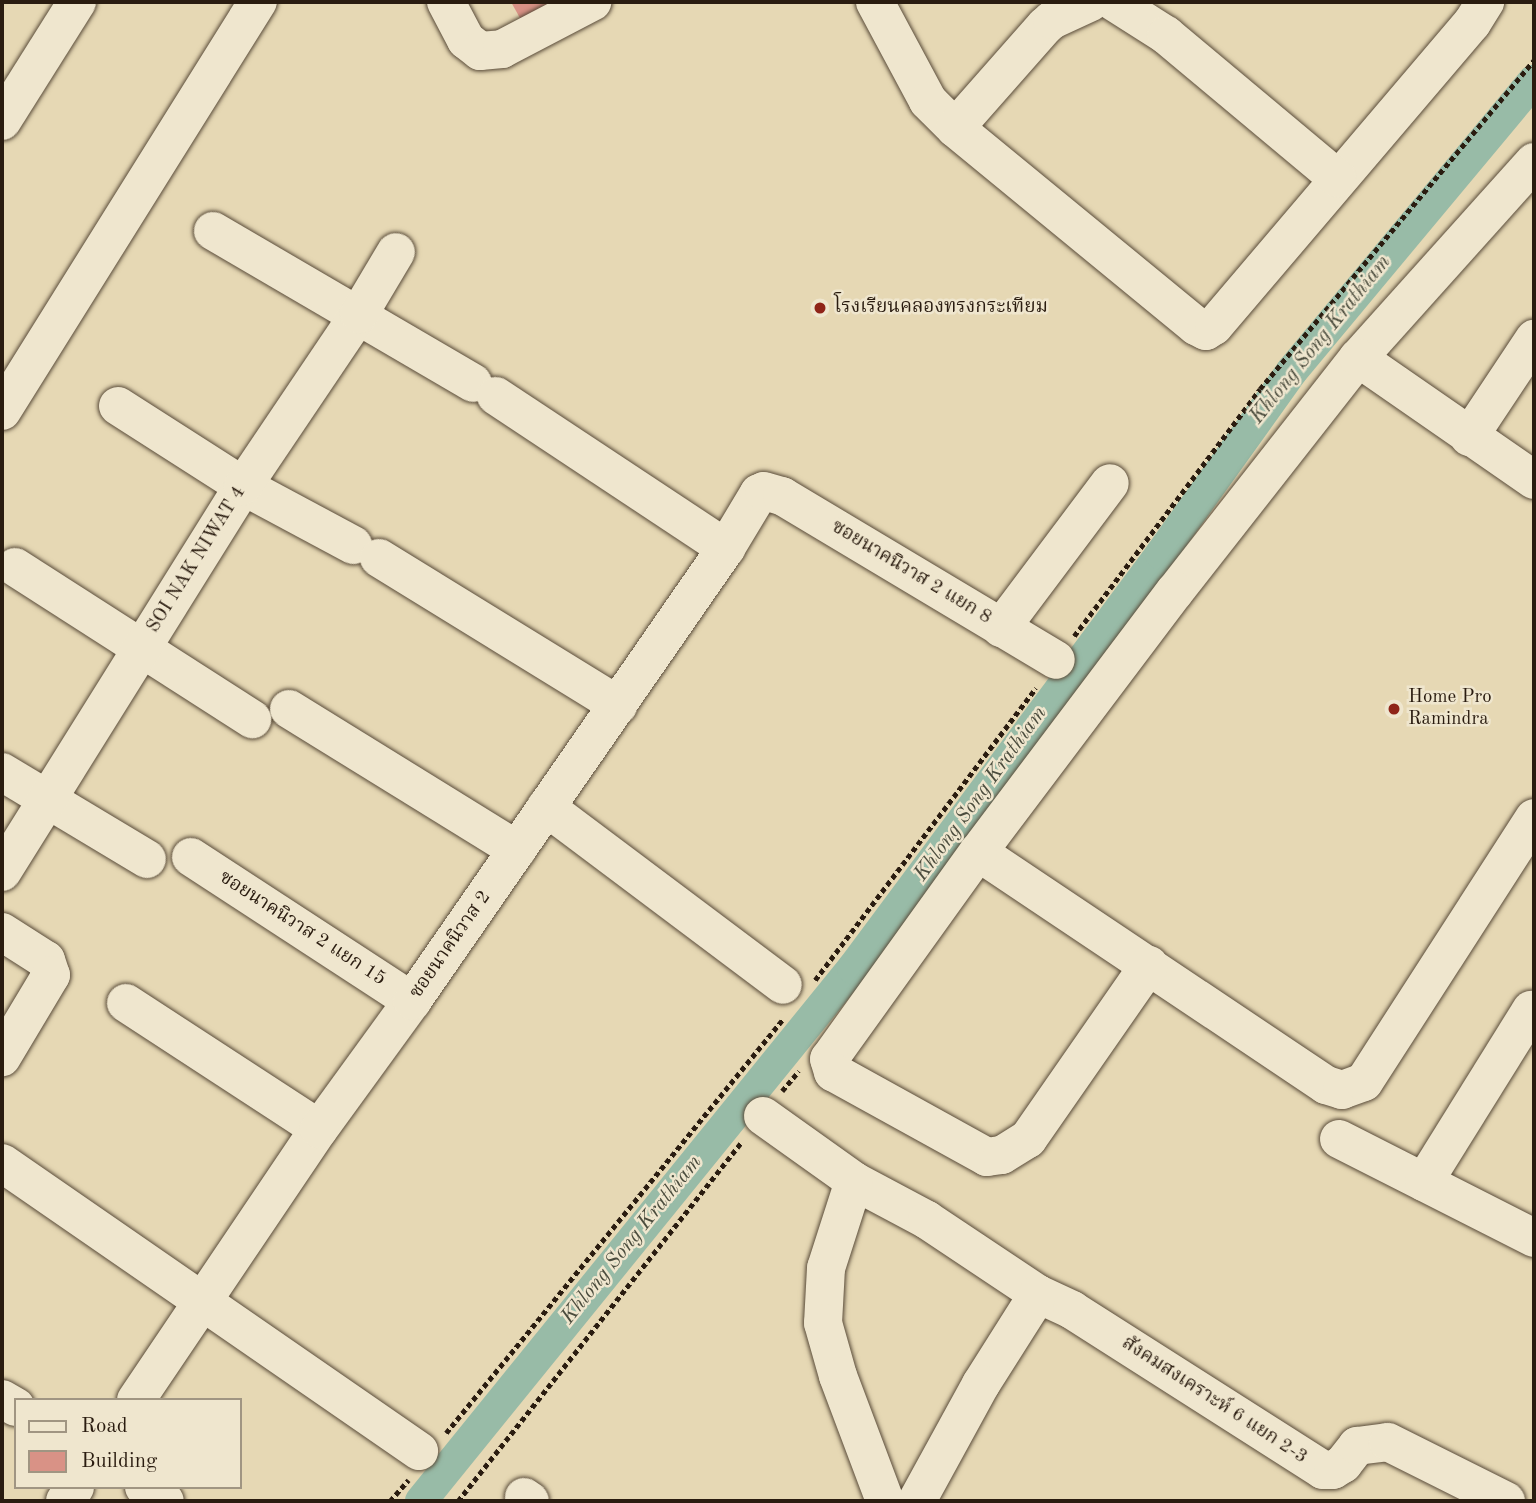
<!DOCTYPE html>
<html>
<head>
<meta charset="utf-8">
<style>
  body { margin:0 }
  #map { position:relative; width:1536px; height:1503px; overflow:hidden; background:#e6d8b4; font-family:"Old Standard TT","Noto Serif Thai",serif }
  div>[style] { position:absolute }
  .canal>* { height:32px; margin:-16px; padding:0 16px; transform-origin:16px; border-radius:16px; background:#98bba7 }
  .building>* { inset:0; background:#d99286 }
  .path>* { height:4.5px; margin-top:-2.25px; transform-origin:0; background:repeating-linear-gradient(90deg,#2a1c10 0 5px,transparent 0 8.5px) }
  .roads { filter:drop-shadow(0 0 2px #594b39) drop-shadow(0 0 2px #594b39) }
  .minor>* { height:38px; margin:-19px; padding:0 19px; transform-origin:19px; border-radius:19px; background:#efe6ce }
  .dots>* { width:19px; height:19px; translate:-50% -50%; box-sizing:border-box; border:4px solid #efe6ce; border-radius:50% }
  span { translate:-50% -50%; white-space:nowrap; text-align:center; line-height:1.15; -webkit-text-stroke:5px #efe6ce; paint-order:stroke }
  .poi-label { font-size:19px; color:#2a1c10 }
  .left { translate:0 -50%; text-align:left }
  .street-label { font-size:19px; color:#2a1c10 }
  .water-label { font-size:21px; color:#4b4c3d; font-style:italic }
  .frame { position:absolute; inset:0; border:4px solid #2a1c10; pointer-events:none }
  .legend { position:absolute; left:14px; top:1398px; width:228px; height:91px; box-sizing:border-box; background:#efe6ce; border:2px solid #a09582; margin:0; padding:9px 12px; list-style:none; font-size:21px; color:#2a1c10 }
  .legend li { display:flex; align-items:center; gap:14px; height:35px }
  .legend b { width:35px; border:2px solid #a09582 }
</style>
</head>
<body>
<div id="map">
  <div class="canal">
    <div style="left:421px;top:1501px;width:686px;rotate:-50.98deg"></div>
    <div style="left:853px;top:968px;width:516px;rotate:-53.35deg"></div>
    <div style="left:1161px;top:554px;width:225px;rotate:-54.4deg"></div>
    <div style="left:1292px;top:371px;width:378px;rotate:-50.2deg"></div>
  </div>
  <div class="building">
    <div style="clip-path:polygon(511px 2px,572px 2px,525px 27px)"></div>
  </div>
  <div class="path">
    <div style="left:1074px;top:636px;width:309px;rotate:-53deg"></div>
    <div style="left:1260px;top:389px;width:428px;rotate:-50.2deg"></div>
    <div style="left:815px;top:980px;width:366px;rotate:-52.9deg"></div>
    <div style="left:782px;top:1091px;width:26px;rotate:-50deg"></div>
    <div style="left:446px;top:1433px;width:534px;rotate:-50.85deg"></div>
    <div style="left:390px;top:1501px;width:28px;rotate:-49deg"></div>
    <div style="left:458px;top:1501px;width:458px;rotate:-51.7deg"></div>
  </div>
  <div class="roads">
    <div class="minor">
      <div style="left:446px;top:2px;width:43px;rotate:62.2deg"></div>
      <div style="left:466px;top:40px;width:18px;rotate:38deg"></div>
      <div style="left:480px;top:51px;width:22px;rotate:-5deg"></div>
      <div style="left:502px;top:49px;width:102px;rotate:-27.6deg"></div>
      <div style="left:875px;top:2px;width:112px;rotate:61.8deg"></div>
      <div style="left:928px;top:101px;width:38px;rotate:45deg"></div>
      <div style="left:955px;top:128px;width:312px;rotate:39.4deg"></div>
      <div style="left:1196px;top:326px;width:11px;rotate:27deg"></div>
      <div style="left:1206px;top:331px;width:9px;rotate:-32deg"></div>
      <div style="left:1214px;top:326px;width:398px;rotate:-49.6deg"></div>
      <div style="left:1472px;top:23px;width:25px;rotate:-58deg"></div>
      <div style="left:1114px;top:2px;width:62px;rotate:32.4deg"></div>
      <div style="left:1166px;top:35px;width:223px;rotate:39.9deg"></div>
      <div style="left:2px;top:121px;width:141px;rotate:-57.8deg"></div>
      <div style="left:955px;top:128px;width:136px;rotate:-48.6deg"></div>
      <div style="left:1045px;top:26px;width:9px;rotate:-41deg"></div>
      <div style="left:1052px;top:20px;width:43px;rotate:-24.8deg"></div>
      <div style="left:1534px;top:162px;width:263px;rotate:131.9deg"></div>
      <div style="left:1358px;top:358px;width:296px;rotate:128.1deg"></div>
      <div style="left:1175px;top:591px;width:327px;rotate:127deg"></div>
      <div style="left:978px;top:852px;width:419px;rotate:33.8deg"></div>
      <div style="left:1326px;top:1085px;width:17px;rotate:17deg"></div>
      <div style="left:1342px;top:1090px;width:23px;rotate:-20deg"></div>
      <div style="left:1364px;top:1082px;width:314px;rotate:-57.2deg"></div>
      <div style="left:213px;top:231px;width:301px;rotate:30.3deg"></div>
      <div style="left:1358px;top:358px;width:214px;rotate:34.7deg"></div>
      <div style="left:496px;top:396px;width:276px;rotate:33.5deg"></div>
      <div style="left:118px;top:406px;width:148px;rotate:32.6deg"></div>
      <div style="left:243px;top:486px;width:125px;rotate:28.2deg"></div>
      <div style="left:2px;top:411px;width:483px;rotate:-58deg"></div>
      <div style="left:1469px;top:437px;width:118px;rotate:-56.4deg"></div>
      <div style="left:379px;top:558px;width:281px;rotate:31.6deg"></div>
      <div style="left:15px;top:567px;width:282px;rotate:32.7deg"></div>
      <div style="left:1001px;top:628px;width:181px;rotate:-53.1deg"></div>
      <div style="left:289px;top:709px;width:268px;rotate:31.7deg"></div>
      <div style="left:2px;top:772px;width:169px;rotate:31deg"></div>
      <div style="left:546px;top:807px;width:296px;rotate:36.9deg"></div>
      <div style="left:978px;top:852px;width:255px;rotate:125.7deg"></div>
      <div style="left:829px;top:1059px;width:14px;rotate:73deg"></div>
      <div style="left:833px;top:1072px;width:176px;rotate:28.9deg"></div>
      <div style="left:987px;top:1157px;width:15px;rotate:-8deg"></div>
      <div style="left:1002px;top:1155px;width:31px;rotate:-32deg"></div>
      <div style="left:1028px;top:1139px;width:212px;rotate:-55.2deg"></div>
      <div style="left:191px;top:857px;width:264px;rotate:33.1deg"></div>
      <div style="left:2px;top:872px;width:455px;rotate:-58deg"></div>
      <div style="left:243px;top:486px;width:207px;rotate:-56deg"></div>
      <div style="left:359px;top:314px;width:72px;rotate:-59.2deg"></div>
      <div style="left:2px;top:932px;width:52px;rotate:32.5deg"></div>
      <div style="left:46px;top:960px;width:16px;rotate:72deg"></div>
      <div style="left:51px;top:975px;width:96px;rotate:120.9deg"></div>
      <div style="left:126px;top:1003px;width:230px;rotate:33.1deg"></div>
      <div style="left:763px;top:1116px;width:112px;rotate:35.5deg"></div>
      <div style="left:854px;top:1181px;width:83px;rotate:28.1deg"></div>
      <div style="left:927px;top:1220px;width:133px;rotate:33.7deg"></div>
      <div style="left:1038px;top:1294px;width:107px;rotate:122.3deg"></div>
      <div style="left:981px;top:1384px;width:133px;rotate:118.7deg"></div>
      <div style="left:1339px;top:1139px;width:219px;rotate:26.9deg"></div>
      <div style="left:2px;top:1163px;width:507px;rotate:34.63deg"></div>
      <div style="left:854px;top:1181px;width:91px;rotate:107.8deg"></div>
      <div style="left:826px;top:1268px;width:55px;rotate:93.1deg"></div>
      <div style="left:823px;top:1323px;width:55px;rotate:74.2deg"></div>
      <div style="left:838px;top:1376px;width:134px;rotate:69.4deg"></div>
      <div style="left:1424px;top:1182px;width:203px;rotate:-58.1deg"></div>
      <div style="left:1038px;top:1294px;width:38px;rotate:25deg"></div>
      <div style="left:1072px;top:1310px;width:298px;rotate:32.5deg"></div>
      <div style="left:1323px;top:1470px;width:10px"></div>
      <div style="left:1333px;top:1470px;width:12px;rotate:-31deg"></div>
      <div style="left:1343px;top:1464px;width:23px;rotate:-52deg"></div>
      <div style="left:1357px;top:1446px;width:31px;rotate:-7deg"></div>
      <div style="left:1388px;top:1442px;width:132px;rotate:26.6deg"></div>
      <div style="left:2px;top:1399px;width:16px;rotate:30deg"></div>
      <div style="left:136px;top:1400px;width:327px;rotate:-56deg"></div>
      <div style="left:319px;top:1129px;width:158px;rotate:-54deg"></div>
      <div style="left:412px;top:1001px;width:551px;rotate:-55.27deg"></div>
      <div style="left:726px;top:548px;width:64px;rotate:-59deg"></div>
      <div style="left:759px;top:493px;width:5px;rotate:-22deg"></div>
      <div style="left:764px;top:491px;width:19px;rotate:16deg"></div>
      <div style="left:782px;top:496px;width:319px;rotate:30.9deg"></div>
      <div style="left:144px;top:1487px;width:25px;rotate:34deg"></div>
      <div style="left:524px;top:1497px;width:7px;rotate:34deg"></div>
      <div style="left:65px;top:1501px;width:17px;rotate:-54deg"></div>
    </div>
  </div>
  <div class="dots">
    <div style="left:820px;top:308px;background:#8f2418"></div>
    <div style="left:1394px;top:709px;background:#8f2418"></div>
  </div>
  <div class="poi-label">
    <span class="left" style="left:834px;top:308px">โรงเรียนคลองทรงกระเทียม</span>
    <span class="left" style="left:1408px;top:709px">Home Pro<br>Ramindra</span>
  </div>
  <div class="street-label">
    <span style="left:197px;top:560px;rotate:-58deg">SOI NAK NIWAT 4</span>
    <span style="left:911px;top:573px;rotate:31deg">ซอยนาคนิวาส 2 แยก 8</span>
    <span style="left:302px;top:929px;rotate:33deg">ซอยนาคนิวาส 2 แยก 15</span>
    <span style="left:451px;top:945px;rotate:-55deg">ซอยนาคนิวาส 2</span>
    <span style="left:1214px;top:1401px;rotate:33deg">สังคมสงเคราะห์ 6 แยก 2-3</span>
  </div>
  <div class="water-label">
    <span style="left:1321px;top:340px;rotate:-51deg">Khlong Song Krathiam</span>
    <span style="left:981px;top:794px;rotate:-54deg">Khlong Song Krathiam</span>
    <span style="left:632px;top:1240px;rotate:-51deg">Khlong Song Krathiam</span>
  </div>
  <div class="frame"></div>
  <ul class="legend">
  <li><b style="height:9px;background:#efe6ce"></b>Road</li>
  <li><b style="height:19px;background:#d99286"></b>Building</li>
  </ul>
</div>
</body>
</html>
